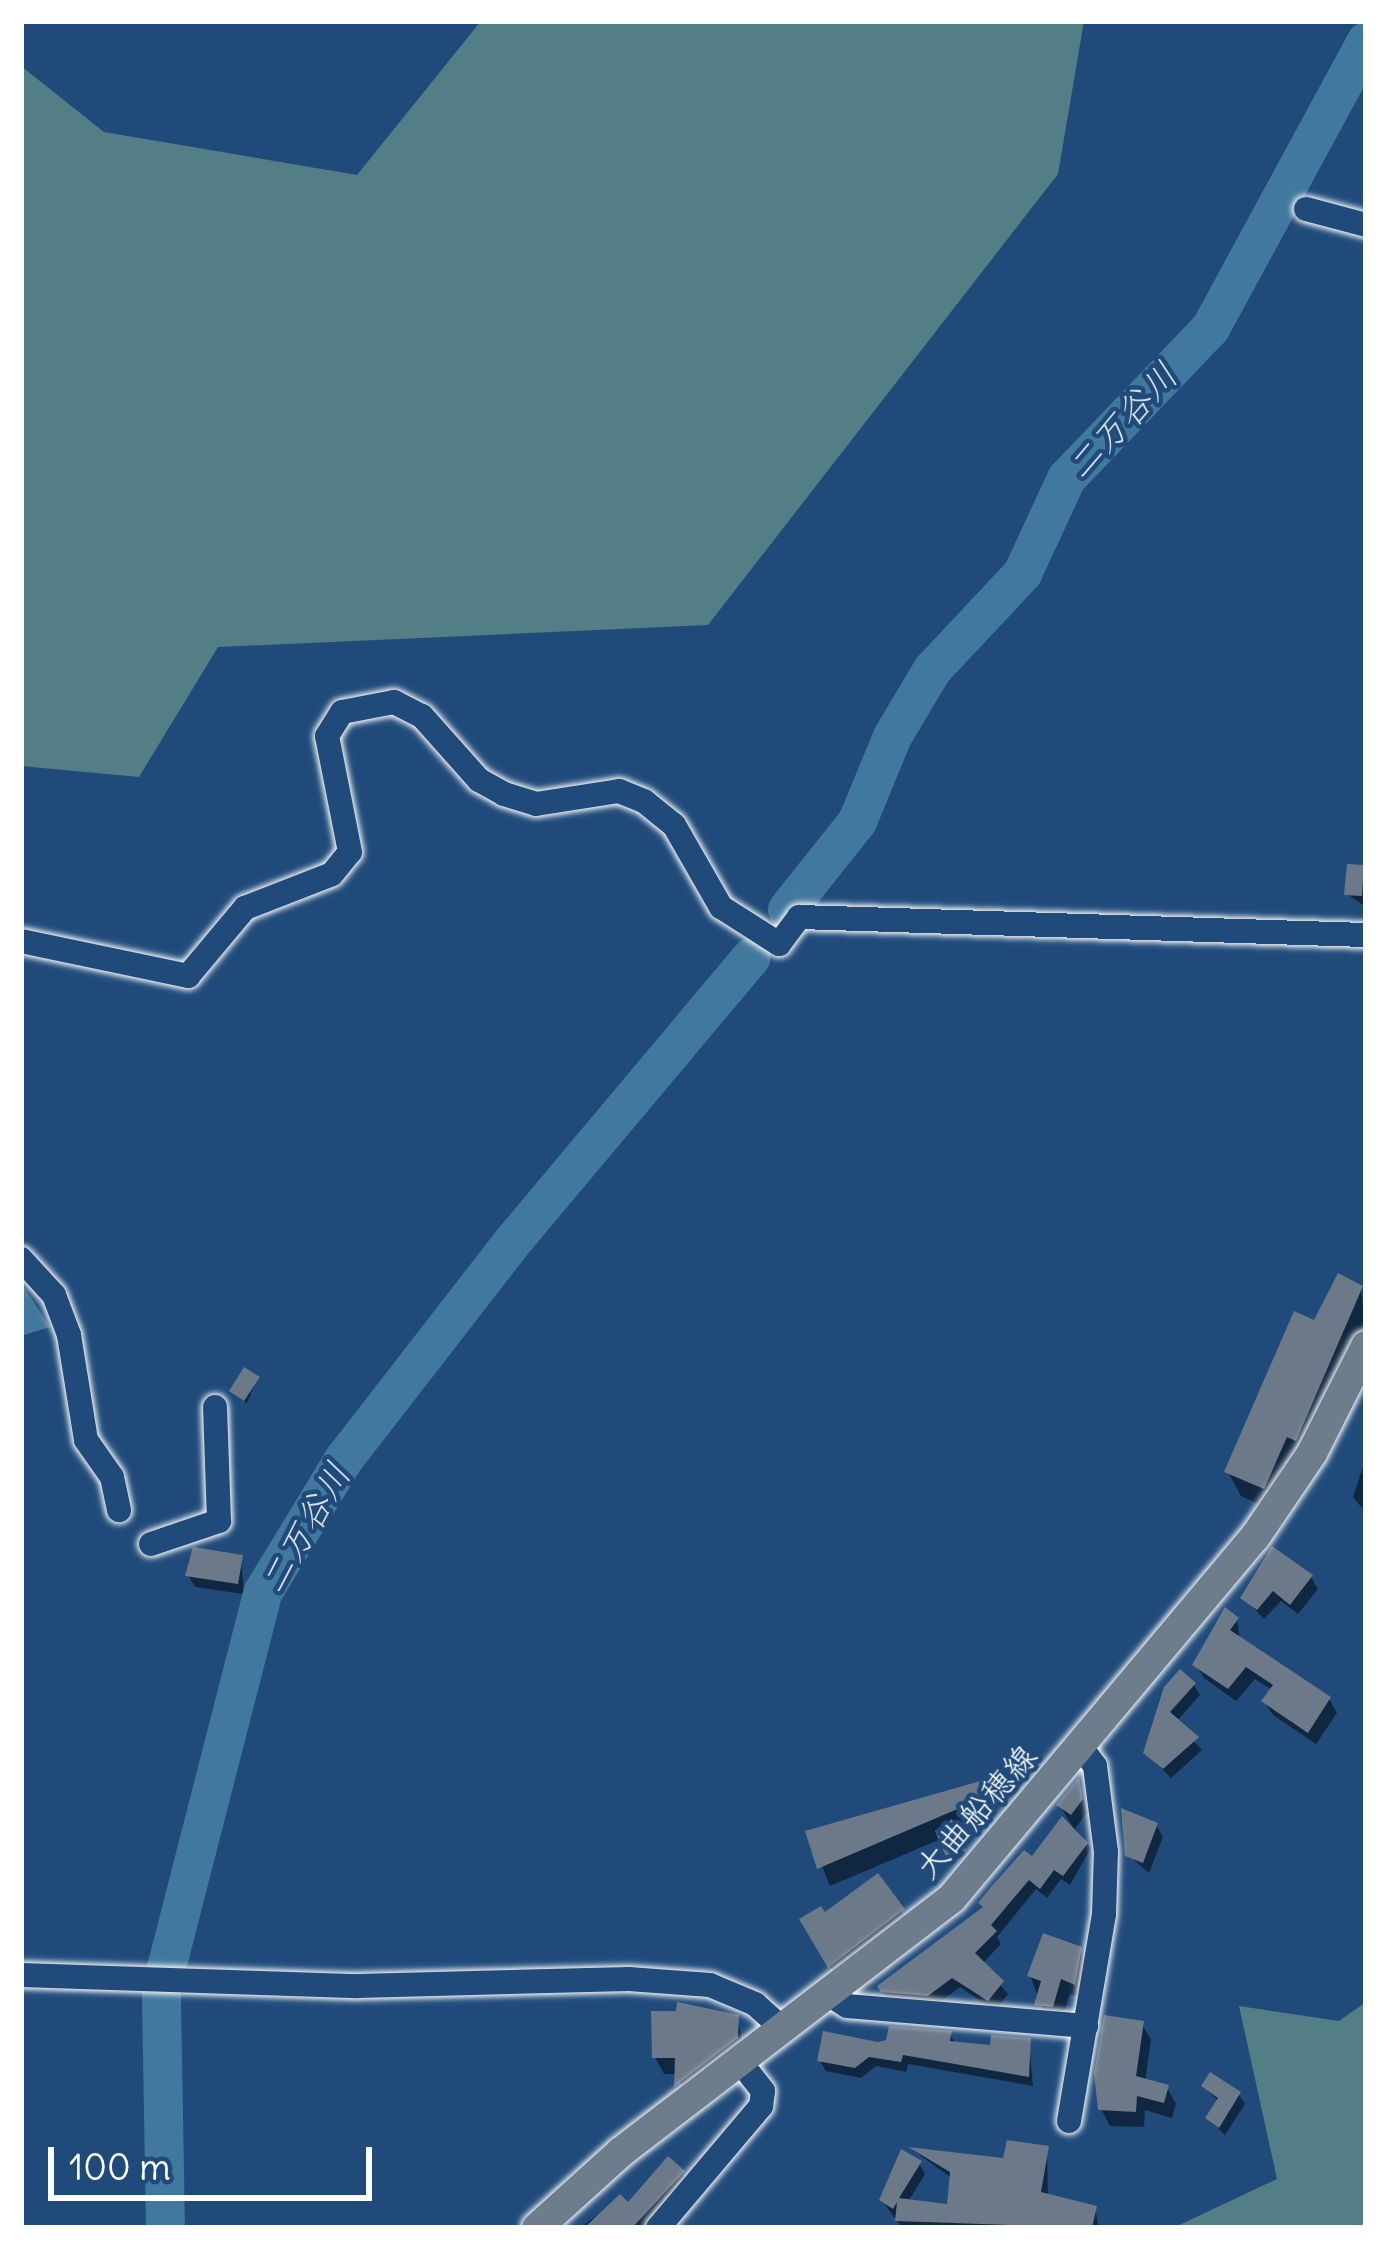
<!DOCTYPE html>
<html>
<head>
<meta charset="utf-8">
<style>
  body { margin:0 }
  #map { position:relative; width:1387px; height:2249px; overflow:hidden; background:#1f4a7a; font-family:Delius,"Klee One",sans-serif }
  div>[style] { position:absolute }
  .green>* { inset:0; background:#547e86 }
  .water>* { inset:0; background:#41789d }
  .shadow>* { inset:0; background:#0007 }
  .river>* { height:39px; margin:-19.5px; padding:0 19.5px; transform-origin:19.5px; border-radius:19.5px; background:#41789d }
  .building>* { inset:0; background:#6b7989 }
  .roads { filter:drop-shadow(0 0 3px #fff) drop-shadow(0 0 3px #fff) }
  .minor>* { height:24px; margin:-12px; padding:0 12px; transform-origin:12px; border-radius:12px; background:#1f4a7a }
  .major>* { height:30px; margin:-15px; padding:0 15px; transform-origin:15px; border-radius:15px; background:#6d7d8c }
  span { translate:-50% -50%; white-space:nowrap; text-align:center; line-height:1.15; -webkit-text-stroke:9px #1f4a7a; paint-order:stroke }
  .street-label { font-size:33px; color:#fff }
  .water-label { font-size:36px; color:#d0dde6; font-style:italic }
  .frame { position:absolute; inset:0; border:24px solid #fff; pointer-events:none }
  .scale { position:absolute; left:48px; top:2147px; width:324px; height:54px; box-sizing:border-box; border:6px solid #fff; border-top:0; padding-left:15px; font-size:36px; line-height:42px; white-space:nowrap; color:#fff; -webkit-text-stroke:9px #1f4a7a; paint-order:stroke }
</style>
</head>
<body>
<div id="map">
  <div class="green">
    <div style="clip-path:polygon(481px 21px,1084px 21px,1058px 174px,708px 625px,218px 647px,139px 777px,21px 766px,21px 66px,104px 132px,357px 175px)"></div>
    <div style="clip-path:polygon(1366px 2002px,1366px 2228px,1173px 2228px,1277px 2179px,1239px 2006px,1339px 2021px)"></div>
  </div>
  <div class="water">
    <div style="clip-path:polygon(21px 1283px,50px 1327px,21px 1336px)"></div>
  </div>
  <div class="shadow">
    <div style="clip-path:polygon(1362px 868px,1366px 875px,1366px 907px,1347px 894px)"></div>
    <div style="clip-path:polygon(1361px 1288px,1366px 1332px,1277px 1512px,1241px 1496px,1228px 1472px,1315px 1324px)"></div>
    <div style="clip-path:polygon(257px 1379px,247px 1403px,235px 1395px,232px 1391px)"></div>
    <div style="clip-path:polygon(1366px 1457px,1366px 1513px,1353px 1497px)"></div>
    <div style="clip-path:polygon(241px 1558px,244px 1594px,195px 1587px,188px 1575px)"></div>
    <div style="clip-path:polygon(1311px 1577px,1318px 1589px,1298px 1614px,1281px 1601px,1264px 1619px,1244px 1598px)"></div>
    <div style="clip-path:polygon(1237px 1620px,1240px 1640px,1329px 1699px,1337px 1713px,1316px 1744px,1273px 1715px,1265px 1702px,1272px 1690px,1255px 1679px,1236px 1701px,1204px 1678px,1196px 1665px)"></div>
    <div style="clip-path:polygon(1194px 1685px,1200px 1695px,1176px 1722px,1202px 1750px,1171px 1778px,1146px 1753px,1166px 1688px)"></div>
    <div style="clip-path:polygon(1079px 1783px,1087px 1812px,1075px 1829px,1091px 1848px,1070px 1885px,1061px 1879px,1047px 1898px,1036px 1889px,997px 1937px,1001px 1944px,982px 1964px,1008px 1994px,995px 2011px,960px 1987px,935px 2006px,886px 1997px,881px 1987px,985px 1909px,1073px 1828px,1060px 1805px)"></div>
    <div style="clip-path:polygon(983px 1784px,996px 1815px,956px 1833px,966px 1855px,952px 1862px,941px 1839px,830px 1886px,809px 1833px)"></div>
    <div style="clip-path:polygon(1156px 1825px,1163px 1837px,1149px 1873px,1128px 1855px)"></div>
    <div style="clip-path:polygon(878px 1877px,912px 1927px,840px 1983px,803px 1920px,824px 1916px)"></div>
    <div style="clip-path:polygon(1080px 1949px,1089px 1966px,1084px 1999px,1070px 1994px,1061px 2022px,1047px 2021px,1030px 1975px)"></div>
    <div style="clip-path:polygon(737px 2018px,746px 2055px,686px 2101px,678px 2074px,664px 2074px,655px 2057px)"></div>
    <div style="clip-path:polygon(1142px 2024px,1151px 2040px,1145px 2081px,1167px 2088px,1176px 2104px,1172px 2118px,1145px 2110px,1144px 2127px,1110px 2126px,1101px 2109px)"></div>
    <div style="clip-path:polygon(950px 2034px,956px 2045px,993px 2049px,1029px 2041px,1033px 2086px,908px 2064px,906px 2072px,876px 2066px,861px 2078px,826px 2071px,820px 2061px)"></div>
    <div style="clip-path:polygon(1204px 2086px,1239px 2095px,1245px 2104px,1225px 2135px,1208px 2118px,1219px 2102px)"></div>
    <div style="clip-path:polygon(1047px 2149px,1048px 2199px,1095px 2209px,1099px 2228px,902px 2228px,882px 2200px,919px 2163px,925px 2174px,908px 2202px,950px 2207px,953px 2179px,913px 2150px,1005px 2162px)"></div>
    <div style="clip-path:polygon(682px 2173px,690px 2186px,651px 2228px,580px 2228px,620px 2198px,628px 2207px)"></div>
  </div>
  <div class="river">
    <div style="left:787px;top:909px;width:112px;rotate:-51.5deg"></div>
    <div style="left:857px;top:821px;width:92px;rotate:-67.6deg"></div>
    <div style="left:892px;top:736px;width:78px;rotate:-59.2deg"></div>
    <div style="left:932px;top:669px;width:132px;rotate:-46.8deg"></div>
    <div style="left:1022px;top:573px;width:105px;rotate:-65.1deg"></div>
    <div style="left:1066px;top:478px;width:208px;rotate:-46.2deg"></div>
    <div style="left:1210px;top:328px;width:327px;rotate:-61.5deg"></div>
    <div style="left:165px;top:2228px;width:241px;rotate:-91deg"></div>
    <div style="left:161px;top:1987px;width:409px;rotate:-75.6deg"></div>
    <div style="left:263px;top:1591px;width:156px;rotate:-58.7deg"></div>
    <div style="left:344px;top:1458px;width:277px;rotate:-52.2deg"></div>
    <div style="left:514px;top:1239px;width:368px;rotate:-50deg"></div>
  </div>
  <div class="building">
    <div style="clip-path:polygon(1347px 864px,1364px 865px,1362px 896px,1344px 895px)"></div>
    <div style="clip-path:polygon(1338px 1273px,1363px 1286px,1296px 1441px,1287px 1437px,1264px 1489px,1224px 1472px,1294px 1311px,1314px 1320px)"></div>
    <div style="clip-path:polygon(244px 1367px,260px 1377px,244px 1401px,229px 1391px)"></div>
    <div style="clip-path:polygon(1272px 1546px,1313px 1575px,1290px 1605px,1273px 1591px,1257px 1610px,1240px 1598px)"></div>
    <div style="clip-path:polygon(193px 1547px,243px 1555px,238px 1584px,185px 1576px)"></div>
    <div style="clip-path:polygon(1225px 1607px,1239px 1618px,1230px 1630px,1331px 1697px,1308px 1733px,1261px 1701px,1273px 1685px,1246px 1667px,1228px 1689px,1192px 1665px)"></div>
    <div style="clip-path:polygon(1180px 1669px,1196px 1683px,1170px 1712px,1199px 1737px,1163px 1769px,1143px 1753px,1164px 1687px)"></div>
    <div style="clip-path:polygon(1079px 1777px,1083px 1799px,1071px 1815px,1056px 1805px)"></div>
    <div style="clip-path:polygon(984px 1780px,988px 1796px,817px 1869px,805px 1831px)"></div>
    <div style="clip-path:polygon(1121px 1808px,1158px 1823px,1143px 1863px,1125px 1856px)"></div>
    <div style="clip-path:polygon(1062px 1816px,1088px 1843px,1063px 1876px,1054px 1870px,1040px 1889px,1029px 1880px,991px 1925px,997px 1931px,975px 1953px,1004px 1981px,988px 2001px,952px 1978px,928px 1996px,881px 1992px,877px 1986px,983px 1907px,978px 1903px,991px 1887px,1024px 1850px,1032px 1856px)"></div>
    <div style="clip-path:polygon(952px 1819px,966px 1850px,947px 1859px,935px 1831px)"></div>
    <div style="clip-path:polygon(878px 1873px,905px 1909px,828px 1968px,799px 1919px,821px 1906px,825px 1912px)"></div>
    <div style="clip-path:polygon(1043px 1933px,1082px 1947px,1075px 1985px,1061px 1979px,1053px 2007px,1034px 2005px,1041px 1981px,1027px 1976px)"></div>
    <div style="clip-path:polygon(677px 2002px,739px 2015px,738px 2038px,674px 2087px,675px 2058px,652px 2058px,651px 2011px,676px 2011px)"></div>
    <div style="clip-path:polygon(1104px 2015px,1144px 2021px,1136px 2076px,1169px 2085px,1164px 2103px,1137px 2096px,1136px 2112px,1098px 2110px,1094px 2073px)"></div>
    <div style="clip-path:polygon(889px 2026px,952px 2031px,950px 2041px,990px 2045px,991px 2035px,1031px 2038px,1029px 2077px,903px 2055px,901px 2062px,869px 2057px,855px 2068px,817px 2061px,823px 2031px,878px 2042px,886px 2040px)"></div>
    <div style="clip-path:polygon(1210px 2072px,1241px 2092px,1219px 2128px,1205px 2118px,1218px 2098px,1201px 2086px)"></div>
    <div style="clip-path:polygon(1007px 2140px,1049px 2146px,1041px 2192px,1097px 2206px,1092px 2228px,895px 2221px,897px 2202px,893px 2209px,879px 2200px,901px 2149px,922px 2161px,899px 2198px,947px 2204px,950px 2172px,908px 2147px,1003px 2158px)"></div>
    <div style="clip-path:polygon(668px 2156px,685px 2171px,632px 2228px,584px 2228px,620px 2194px,628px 2202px)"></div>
  </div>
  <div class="roads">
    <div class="minor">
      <div style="left:1306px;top:209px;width:62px;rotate:14.9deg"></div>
      <div style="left:21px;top:941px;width:171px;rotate:11.8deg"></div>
      <div style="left:188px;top:976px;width:89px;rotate:-50deg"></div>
      <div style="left:245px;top:908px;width:93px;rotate:-21.3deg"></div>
      <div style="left:332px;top:874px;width:28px;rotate:-51deg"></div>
      <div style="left:350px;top:852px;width:118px;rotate:-101.2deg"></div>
      <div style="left:327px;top:736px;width:28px;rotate:-58deg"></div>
      <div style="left:342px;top:712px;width:53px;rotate:-10.9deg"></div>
      <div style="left:394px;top:702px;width:31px;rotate:27deg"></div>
      <div style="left:422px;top:716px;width:86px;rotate:48.3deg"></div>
      <div style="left:479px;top:780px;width:29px;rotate:29deg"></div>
      <div style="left:504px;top:794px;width:34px;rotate:17deg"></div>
      <div style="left:536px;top:804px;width:84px;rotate:-8.9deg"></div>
      <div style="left:619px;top:791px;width:27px;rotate:22deg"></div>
      <div style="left:644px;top:801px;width:38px;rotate:39deg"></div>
      <div style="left:674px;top:825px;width:95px;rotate:60.2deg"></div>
      <div style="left:721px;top:907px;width:69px;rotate:32.5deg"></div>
      <div style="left:779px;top:944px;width:34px;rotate:-53deg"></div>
      <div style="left:799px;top:917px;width:567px;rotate:1.82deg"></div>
      <div style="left:21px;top:1259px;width:49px;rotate:47.5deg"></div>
      <div style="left:54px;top:1295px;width:43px;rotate:69.4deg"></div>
      <div style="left:69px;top:1335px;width:106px;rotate:80.8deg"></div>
      <div style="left:86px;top:1440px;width:45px;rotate:54.9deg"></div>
      <div style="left:112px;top:1477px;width:34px;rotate:78deg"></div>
      <div style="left:151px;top:1544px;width:72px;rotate:-18.7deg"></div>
      <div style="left:219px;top:1521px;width:114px;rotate:-92deg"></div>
      <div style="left:21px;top:1975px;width:337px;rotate:1.9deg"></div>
      <div style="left:358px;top:1986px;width:271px;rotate:-1.5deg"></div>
      <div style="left:629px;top:1979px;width:81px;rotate:4.2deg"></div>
      <div style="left:710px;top:1985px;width:49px;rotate:22.9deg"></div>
      <div style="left:755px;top:2004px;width:38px;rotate:42deg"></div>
      <div style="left:828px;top:1994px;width:22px;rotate:32deg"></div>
      <div style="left:847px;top:2006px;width:240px;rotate:4.8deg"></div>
      <div style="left:1069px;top:2121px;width:210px;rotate:-80.4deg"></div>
      <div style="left:1104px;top:1914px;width:62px;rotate:-88.2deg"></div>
      <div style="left:1106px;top:1852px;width:87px;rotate:-97.3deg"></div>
      <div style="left:1095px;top:1766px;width:26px;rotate:-126deg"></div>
      <div style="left:658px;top:2228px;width:160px;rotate:-49.8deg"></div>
      <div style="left:761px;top:2106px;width:15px;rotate:-82deg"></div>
      <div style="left:763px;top:2091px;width:37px;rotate:-128deg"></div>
    </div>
    <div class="major">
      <div style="left:537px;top:2228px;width:113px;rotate:-42.1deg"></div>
      <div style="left:621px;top:2152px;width:416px;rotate:-37.5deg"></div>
      <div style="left:951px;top:1899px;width:473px;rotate:-50deg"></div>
      <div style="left:1255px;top:1537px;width:102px;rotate:-55.8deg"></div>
      <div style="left:1312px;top:1453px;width:120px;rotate:-63.2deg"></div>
    </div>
  </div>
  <div class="street-label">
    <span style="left:976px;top:1812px;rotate:-49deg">大曲船穂線</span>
  </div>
  <div class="water-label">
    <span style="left:1122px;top:421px;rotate:-47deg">二万谷川</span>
    <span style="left:305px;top:1528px;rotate:-60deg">二万谷川</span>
  </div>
  <div class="frame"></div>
  <div class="scale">100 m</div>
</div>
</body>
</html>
